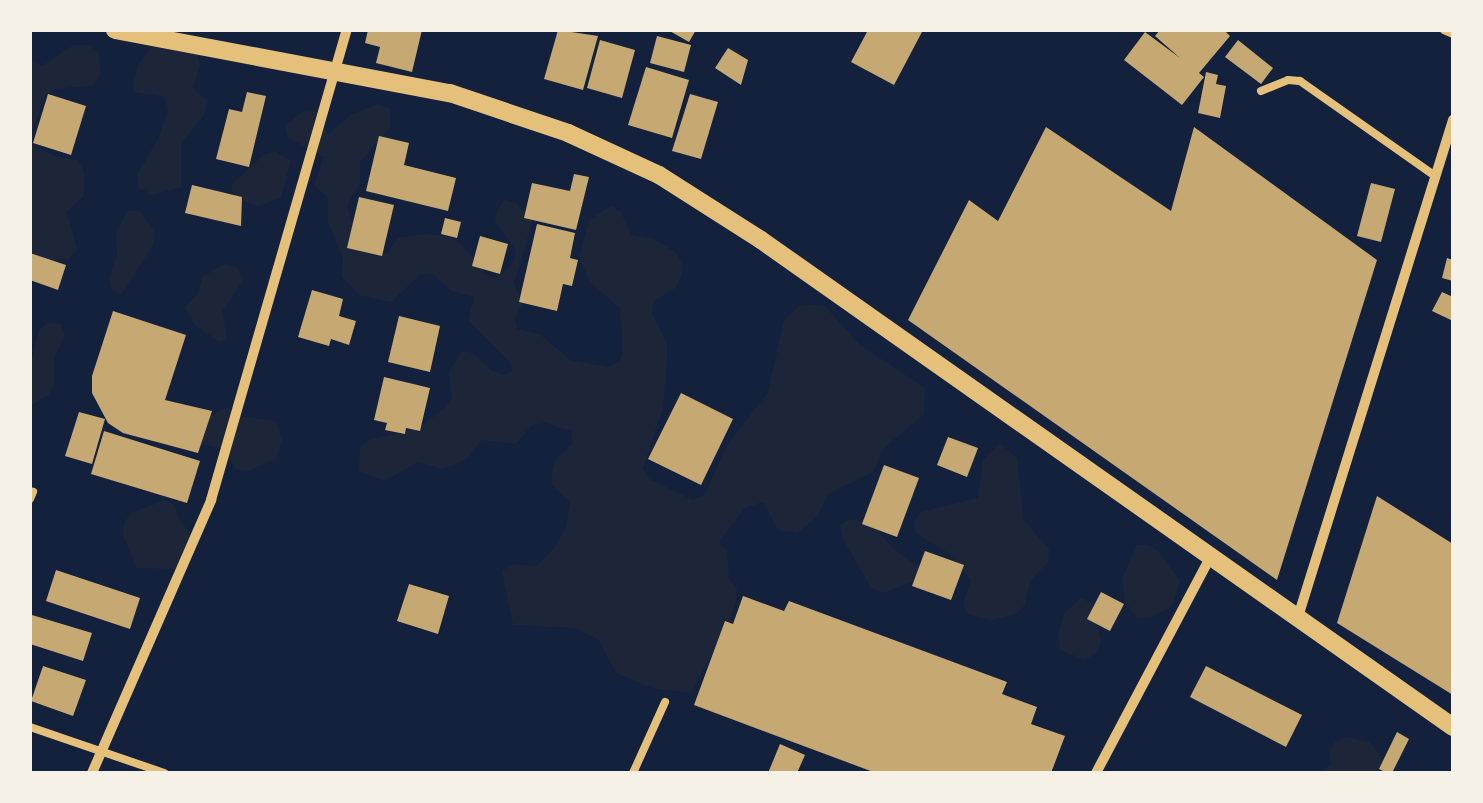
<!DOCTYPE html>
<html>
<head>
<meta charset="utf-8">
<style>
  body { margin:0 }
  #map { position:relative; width:1483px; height:803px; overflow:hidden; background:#14213d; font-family:"Source Sans 3",sans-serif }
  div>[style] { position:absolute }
  .green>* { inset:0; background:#1d2539 }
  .building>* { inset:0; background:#c6a872 }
  .service>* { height:8px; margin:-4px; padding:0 4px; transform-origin:4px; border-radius:4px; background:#e5c07b }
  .minor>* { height:10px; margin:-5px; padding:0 5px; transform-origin:5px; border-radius:5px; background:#e5c07b }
  .tertiary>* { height:18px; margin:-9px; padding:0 9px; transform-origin:9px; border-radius:9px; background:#e5c07b }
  span { translate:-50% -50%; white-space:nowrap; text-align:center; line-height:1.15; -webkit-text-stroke:9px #f6f1e7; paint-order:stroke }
  .frame { position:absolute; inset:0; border:32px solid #f6f1e7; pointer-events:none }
</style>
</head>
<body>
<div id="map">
  <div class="green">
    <div style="clip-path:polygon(155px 43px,197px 53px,200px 65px,193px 89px,207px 100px,204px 115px,181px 143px,181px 187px,153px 195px,139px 188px,137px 175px,159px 137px,168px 109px,164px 97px,134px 92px,133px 85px,139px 63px)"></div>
    <div style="clip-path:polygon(74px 45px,88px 45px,98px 51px,101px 74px,93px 85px,56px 89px,46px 95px,30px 136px,30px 59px,42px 66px)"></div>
    <div style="clip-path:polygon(379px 104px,390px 109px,390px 128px,360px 162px,360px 183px,347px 205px,354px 236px,375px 253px,387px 254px,398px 238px,426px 234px,449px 237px,461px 244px,486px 275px,497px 279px,514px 262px,516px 251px,495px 221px,497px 211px,504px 200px,516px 203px,533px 221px,514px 282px,522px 305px,515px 317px,517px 329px,541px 335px,570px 360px,608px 367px,620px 360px,623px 349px,620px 308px,590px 282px,579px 258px,589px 220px,611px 206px,621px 212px,631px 235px,654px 239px,677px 253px,683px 265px,681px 276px,675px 288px,654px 301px,652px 313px,667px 344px,667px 357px,663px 408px,643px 468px,649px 479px,693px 500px,705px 494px,726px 447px,768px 392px,784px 320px,801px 304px,825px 306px,860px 345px,925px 388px,924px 414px,883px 449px,873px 472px,828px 494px,817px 517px,797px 533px,778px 530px,763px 502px,745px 508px,719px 542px,727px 551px,729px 579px,737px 588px,736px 601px,728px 625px,691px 693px,652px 688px,616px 673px,598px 639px,574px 628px,513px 625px,502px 571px,512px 564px,536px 566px,554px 549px,566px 527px,570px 502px,552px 485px,552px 472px,555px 460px,573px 443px,571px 431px,545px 423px,532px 425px,516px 444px,481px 440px,466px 459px,454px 465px,442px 469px,418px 462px,384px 481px,359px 471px,360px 448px,368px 440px,417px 429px,445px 408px,452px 398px,449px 372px,462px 351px,473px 353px,492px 371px,503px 375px,513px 371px,509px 361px,468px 320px,474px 297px,451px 291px,433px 274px,421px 274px,391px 302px,359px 295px,342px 277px,343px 258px,328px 222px,328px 197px,314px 186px,324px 157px,288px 138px,285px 126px,304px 111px,316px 112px,328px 135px,350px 115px)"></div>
    <div style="clip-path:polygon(30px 141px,51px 155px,77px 160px,84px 171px,84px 196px,67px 212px,77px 250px,69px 259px,44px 261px,34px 256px,30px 246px)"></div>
    <div style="clip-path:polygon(275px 151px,291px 161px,281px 198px,257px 206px,239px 200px,231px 190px,233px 183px,262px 156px)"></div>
    <div style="clip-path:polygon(128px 211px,140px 211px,155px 232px,153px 245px,121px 295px,111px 289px,109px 277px,117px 255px,116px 232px)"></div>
    <div style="clip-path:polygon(226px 264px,238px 268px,244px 279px,223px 310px,226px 339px,219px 342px,195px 325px,185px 307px,197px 295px,203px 276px)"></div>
    <div style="clip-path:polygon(48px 323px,61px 324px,65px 335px,54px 358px,55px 383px,49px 394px,30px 406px,30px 366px,39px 330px)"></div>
    <div style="clip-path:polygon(228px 407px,237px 416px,276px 421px,282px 440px,276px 459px,245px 472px,234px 468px,228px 450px,196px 443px,206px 418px)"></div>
    <div style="clip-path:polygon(1000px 443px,1017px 458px,1024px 520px,1049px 549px,1048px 562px,1030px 581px,1025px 605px,1016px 614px,991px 620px,967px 614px,963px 603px,971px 580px,948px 553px,916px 533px,914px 522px,921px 512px,978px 498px,983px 460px)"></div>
    <div style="clip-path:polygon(165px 500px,175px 505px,179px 519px,194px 538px,194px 551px,179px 569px,137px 568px,123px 535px,124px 523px,131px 513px)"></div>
    <div style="clip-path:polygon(850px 519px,874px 525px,890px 546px,920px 569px,917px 580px,883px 593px,871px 588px,842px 537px,840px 525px)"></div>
    <div style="clip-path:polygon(1137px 545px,1149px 545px,1158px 551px,1180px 581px,1172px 606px,1150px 618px,1137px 618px,1125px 602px,1122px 578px)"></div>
    <div style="clip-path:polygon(1082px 598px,1093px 604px,1101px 642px,1096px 653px,1085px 660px,1060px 650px,1058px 636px,1064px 613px)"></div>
    <div style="clip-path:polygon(1346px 737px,1369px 742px,1386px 762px,1386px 773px,1320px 773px,1331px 764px,1329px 752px,1335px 742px)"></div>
  </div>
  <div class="building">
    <div style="clip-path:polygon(368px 30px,422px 30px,412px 72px,376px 63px,380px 47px,365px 43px)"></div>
    <div style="clip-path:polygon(558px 30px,598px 36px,583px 90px,544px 79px)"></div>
    <div style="clip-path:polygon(668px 30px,696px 30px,689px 42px)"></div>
    <div style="clip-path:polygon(868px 30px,923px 30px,894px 85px,851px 62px)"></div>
    <div style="clip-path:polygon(1160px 30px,1224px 30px,1230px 36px,1199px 73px,1204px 77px,1182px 105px,1124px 60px,1145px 32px,1180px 58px,1155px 36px)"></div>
    <div style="clip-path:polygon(657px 36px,691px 45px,684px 72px,650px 63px)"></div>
    <div style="clip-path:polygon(600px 40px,635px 50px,622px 98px,587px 88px)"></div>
    <div style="clip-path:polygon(1238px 40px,1273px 68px,1261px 84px,1225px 57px)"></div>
    <div style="clip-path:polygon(728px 48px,748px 60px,741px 85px,715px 68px)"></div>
    <div style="clip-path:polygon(646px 67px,689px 80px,672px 138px,628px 125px)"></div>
    <div style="clip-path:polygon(1206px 72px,1218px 75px,1216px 84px,1226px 86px,1220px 118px,1198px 113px)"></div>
    <div style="clip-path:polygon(247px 92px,266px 96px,249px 167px,216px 159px,229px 109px,242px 112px)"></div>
    <div style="clip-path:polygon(48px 94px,86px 106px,71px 155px,33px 143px)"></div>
    <div style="clip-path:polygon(690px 94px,718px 102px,701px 159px,672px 151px)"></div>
    <div style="clip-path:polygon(1046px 127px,1171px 211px,1194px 127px,1377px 260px,1277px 580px,908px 320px,969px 200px,998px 221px)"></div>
    <div style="clip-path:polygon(379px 136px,409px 143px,404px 165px,456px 178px,448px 211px,366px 191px)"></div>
    <div style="clip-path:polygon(574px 174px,589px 177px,576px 230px,524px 218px,532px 183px,570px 191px)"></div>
    <div style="clip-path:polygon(1371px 183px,1395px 189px,1381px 242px,1357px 236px)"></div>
    <div style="clip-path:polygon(192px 185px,242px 197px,241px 226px,185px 213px)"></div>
    <div style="clip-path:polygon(359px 197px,394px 205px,382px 256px,347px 248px)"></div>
    <div style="clip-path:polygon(445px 218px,461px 222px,457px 238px,441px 234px)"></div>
    <div style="clip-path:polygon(537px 224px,575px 233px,570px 258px,578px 260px,572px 286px,563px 284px,557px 311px,519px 302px)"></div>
    <div style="clip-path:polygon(480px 236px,508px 244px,500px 274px,472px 266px)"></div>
    <div style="clip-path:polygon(30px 253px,66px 265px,58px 290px,30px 280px)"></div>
    <div style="clip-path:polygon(1447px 258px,1453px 260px,1453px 281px,1442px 278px)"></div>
    <div style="clip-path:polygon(312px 290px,343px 299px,339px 316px,356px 321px,349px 345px,331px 339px,329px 346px,298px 337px)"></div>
    <div style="clip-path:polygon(1442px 292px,1453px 297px,1453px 321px,1432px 311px)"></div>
    <div style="clip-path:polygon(113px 311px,186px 335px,165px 400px,212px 411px,198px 453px,123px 433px,108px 423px,92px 393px,92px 376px)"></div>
    <div style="clip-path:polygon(399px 316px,440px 326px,430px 372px,388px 362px)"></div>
    <div style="clip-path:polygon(384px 377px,430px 388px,420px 431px,406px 428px,405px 434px,385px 430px,387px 423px,374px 420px)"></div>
    <div style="clip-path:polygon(681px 393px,733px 419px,701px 485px,648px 459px)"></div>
    <div style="clip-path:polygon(79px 412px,105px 419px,92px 464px,65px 456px)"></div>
    <div style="clip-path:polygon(104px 431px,200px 461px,187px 503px,91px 474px)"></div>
    <div style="clip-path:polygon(948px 437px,978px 448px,967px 477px,937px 465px)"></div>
    <div style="clip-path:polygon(884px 465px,919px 478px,897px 537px,862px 524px)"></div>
    <div style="clip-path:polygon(1377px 496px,1453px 544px,1453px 695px,1337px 623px)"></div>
    <div style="clip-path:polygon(925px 551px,964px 565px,951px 600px,912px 586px)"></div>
    <div style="clip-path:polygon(56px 570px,140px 598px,130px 629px,46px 601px)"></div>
    <div style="clip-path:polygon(409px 584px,449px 596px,438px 634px,397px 621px)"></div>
    <div style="clip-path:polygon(1101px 592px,1124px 604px,1110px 631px,1087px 619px)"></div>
    <div style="clip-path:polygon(743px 596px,784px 611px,789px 601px,1007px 682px,1002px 694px,1037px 707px,1031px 724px,1065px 736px,1051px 773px,876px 773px,694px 705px,725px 621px,733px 624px)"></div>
    <div style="clip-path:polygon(32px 615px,92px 633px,83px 661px,30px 644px)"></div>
    <div style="clip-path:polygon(43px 666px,86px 680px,73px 716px,31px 701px)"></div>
    <div style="clip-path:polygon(1206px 666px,1302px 715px,1286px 747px,1190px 697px)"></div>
    <div style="clip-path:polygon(1397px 732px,1409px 739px,1392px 773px,1387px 773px,1379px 769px)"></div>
    <div style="clip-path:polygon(780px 744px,805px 755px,797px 773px,768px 773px)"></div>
  </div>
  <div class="service">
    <div style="left:1444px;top:30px;width:10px;rotate:24deg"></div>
    <div style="left:1261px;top:91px;width:29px;rotate:-22deg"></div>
    <div style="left:1288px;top:80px;width:12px;rotate:5deg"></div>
    <div style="left:1300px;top:81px;width:165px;rotate:35.1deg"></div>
    <div style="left:30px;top:499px;width:8px;rotate:-67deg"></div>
    <div style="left:30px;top:727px;width:142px;rotate:18.9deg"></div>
    <div style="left:633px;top:773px;width:78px;rotate:-65.7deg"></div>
  </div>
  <div class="minor">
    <div style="left:1297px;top:620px;width:524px;rotate:-72.67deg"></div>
    <div style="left:92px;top:773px;width:298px;rotate:-66.4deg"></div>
    <div style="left:211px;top:500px;width:489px;rotate:-73.9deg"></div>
    <div style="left:1096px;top:773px;width:243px;rotate:-62.1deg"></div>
  </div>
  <div class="tertiary">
    <div style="left:115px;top:30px;width:341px;rotate:10.7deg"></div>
    <div style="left:450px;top:93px;width:125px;rotate:18.7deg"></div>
    <div style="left:568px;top:133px;width:100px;rotate:24.8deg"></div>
    <div style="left:659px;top:175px;width:121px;rotate:32.5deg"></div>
    <div style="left:761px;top:240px;width:846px;rotate:35.14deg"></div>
  </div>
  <div class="frame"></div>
</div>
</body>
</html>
